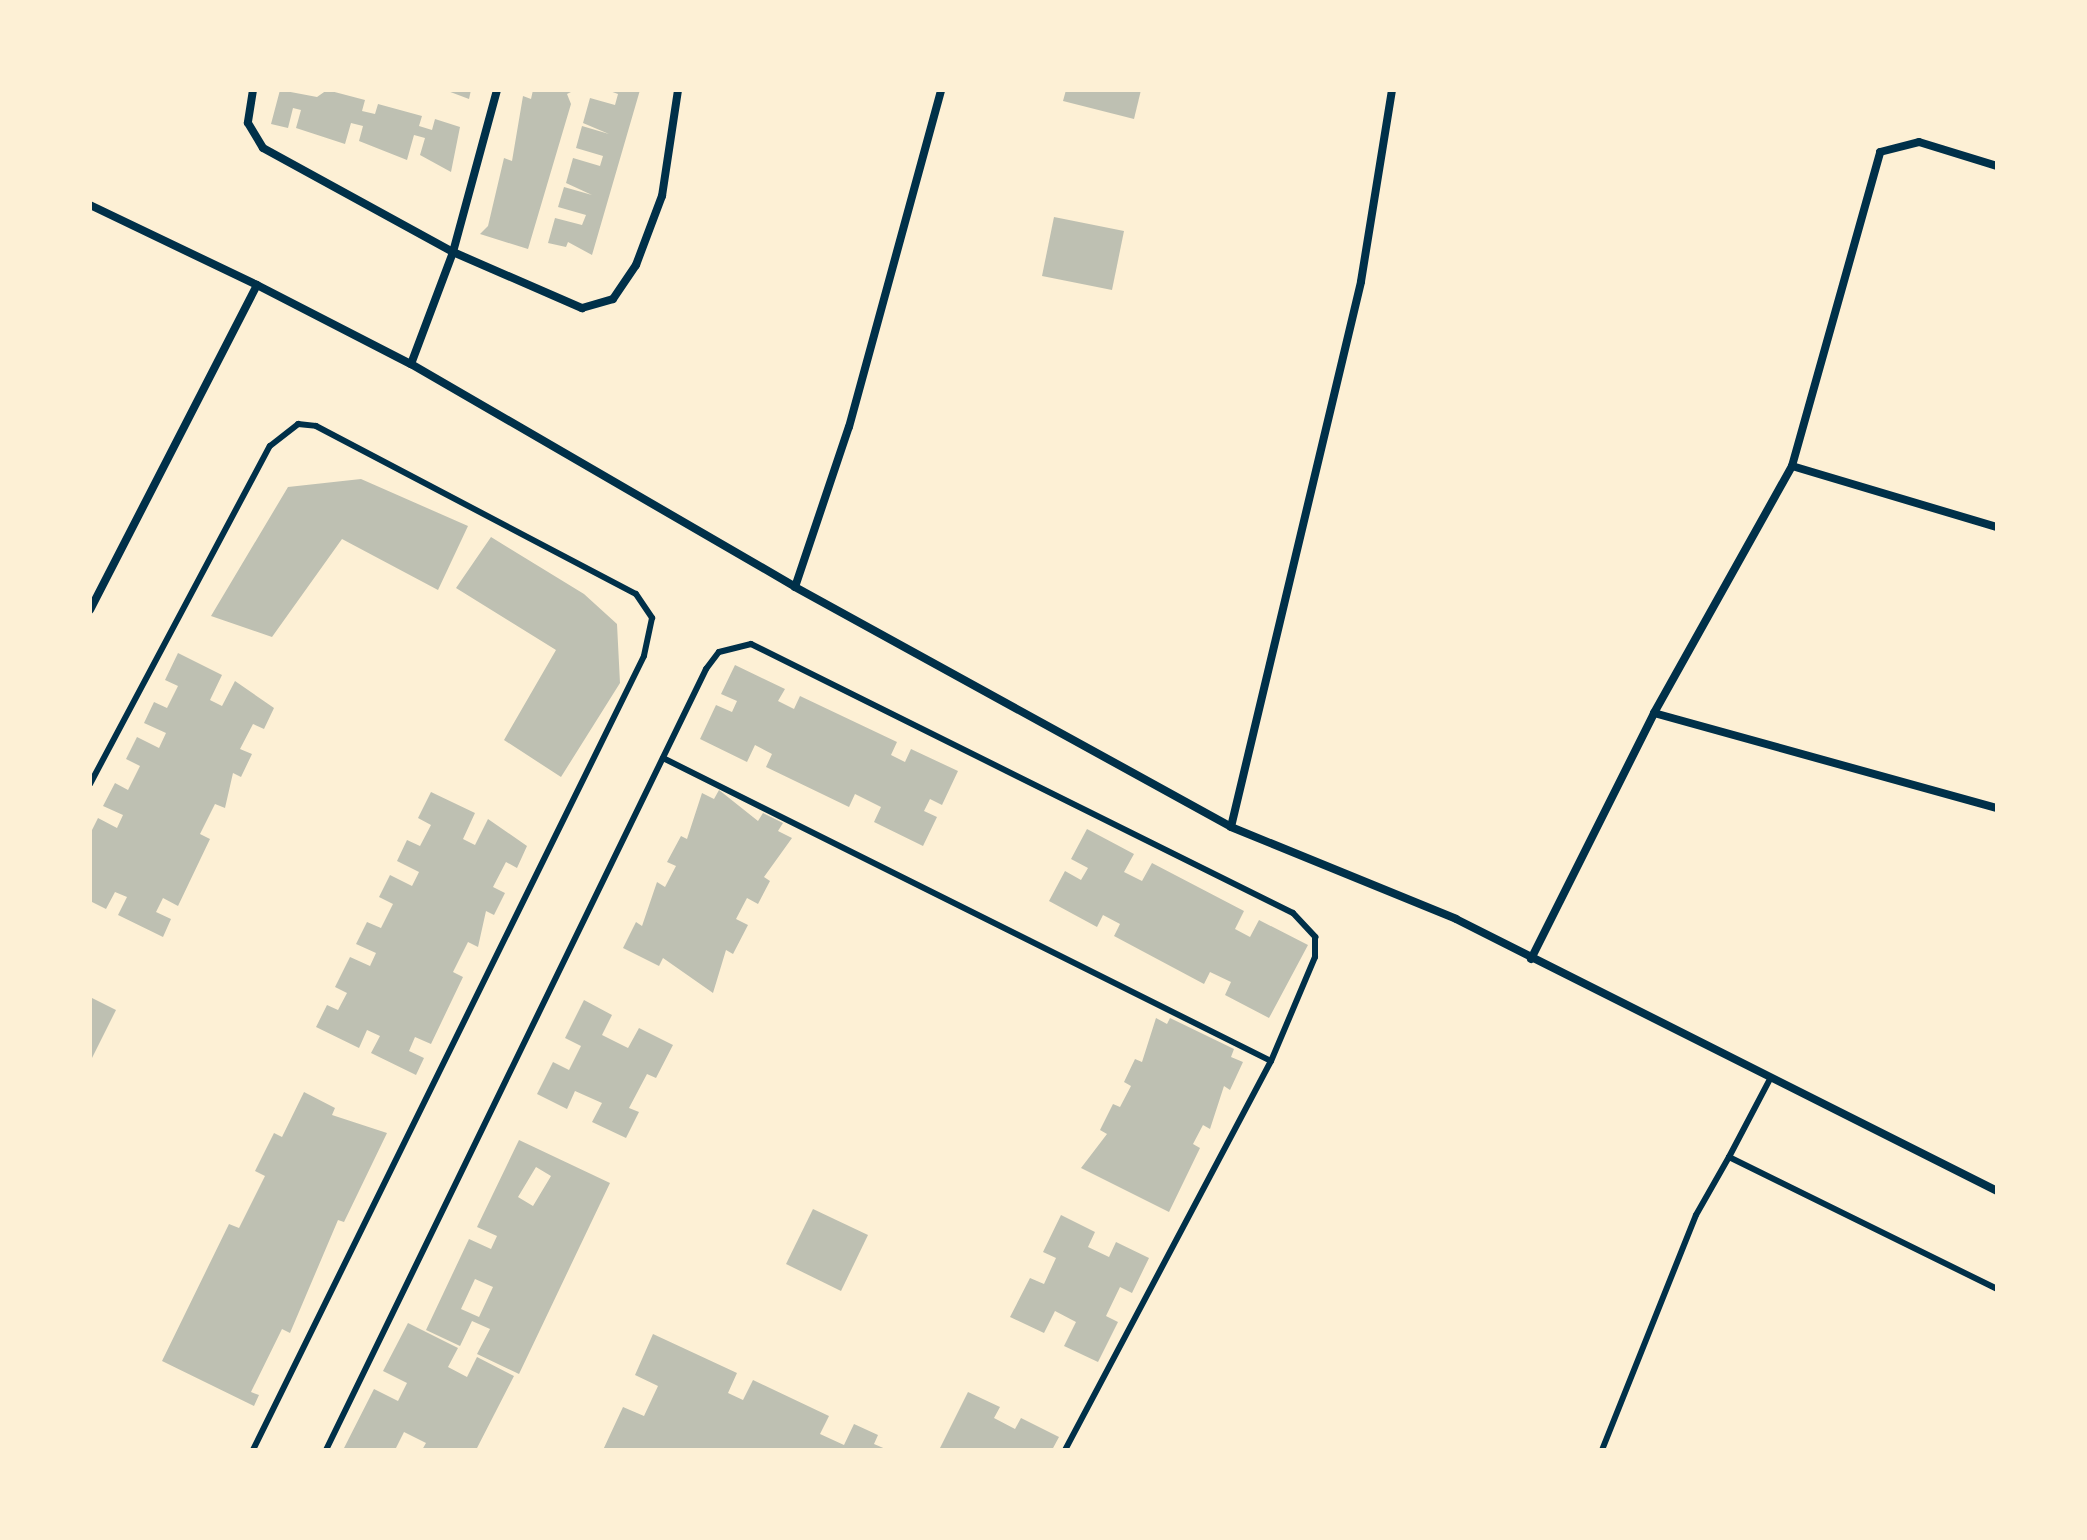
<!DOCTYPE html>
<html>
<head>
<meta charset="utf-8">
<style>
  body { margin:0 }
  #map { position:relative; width:2087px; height:1540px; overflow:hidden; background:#fdf0d5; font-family:"Alegreya Sans",sans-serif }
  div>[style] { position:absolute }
  .building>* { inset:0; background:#bec0b2 }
  .service>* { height:6px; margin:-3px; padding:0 3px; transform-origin:3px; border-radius:3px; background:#003049 }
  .minor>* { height:8px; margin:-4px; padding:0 4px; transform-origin:4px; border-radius:4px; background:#003049 }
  span { translate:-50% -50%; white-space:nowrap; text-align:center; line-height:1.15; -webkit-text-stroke:6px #fdf0d5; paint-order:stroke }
  .frame { position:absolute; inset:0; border:92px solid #fdf0d5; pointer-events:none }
</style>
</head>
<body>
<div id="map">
  <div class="building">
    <div style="clip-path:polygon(280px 90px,317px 97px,327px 90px,365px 100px,362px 111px,375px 114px,378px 104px,422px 116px,419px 126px,432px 130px,435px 119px,460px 127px,451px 172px,420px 155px,425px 138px,414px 135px,407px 160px,359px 141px,363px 126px,351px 123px,345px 144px,296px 128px,301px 110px,293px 108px,288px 128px,271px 124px)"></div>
    <div style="clip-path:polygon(445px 90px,471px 90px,469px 99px)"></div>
    <div style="clip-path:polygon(533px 90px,575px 90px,567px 94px,571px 104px,528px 249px,480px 234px,488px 226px,504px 158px,512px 161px,523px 96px,531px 99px)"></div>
    <div style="clip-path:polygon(607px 90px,640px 90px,592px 255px,568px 242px,566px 247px,548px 243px,555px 218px,582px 225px,586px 215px,558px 207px,564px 187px,592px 195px,566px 183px,573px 158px,600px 166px,603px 156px,576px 148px,582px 126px,609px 134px,583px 123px,590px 98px,615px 105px,618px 94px)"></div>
    <div style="clip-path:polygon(1066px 90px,1141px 90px,1134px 119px,1063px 101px)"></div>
    <div style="clip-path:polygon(1054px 217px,1124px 231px,1112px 290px,1042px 276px)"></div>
    <div style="clip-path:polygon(361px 479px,468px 526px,438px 590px,342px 539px,272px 637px,211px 616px,288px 487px)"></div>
    <div style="clip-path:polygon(491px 537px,584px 594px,617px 624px,620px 683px,561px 777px,504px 740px,556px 650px,456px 588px)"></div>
    <div style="clip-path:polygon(178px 653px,222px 675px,210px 700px,222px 706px,235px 681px,274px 708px,264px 729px,253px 724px,240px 749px,252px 754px,241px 777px,233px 773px,225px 808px,215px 804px,200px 834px,210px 839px,178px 906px,163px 898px,156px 912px,171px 919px,163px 937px,118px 915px,127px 897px,115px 892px,106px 909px,90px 901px,90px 834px,98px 818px,117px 828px,123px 815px,103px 806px,115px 783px,128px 790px,140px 766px,126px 759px,137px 737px,159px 748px,166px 733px,144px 723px,154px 702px,167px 708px,178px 686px,165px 680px)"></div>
    <div style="clip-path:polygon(735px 665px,785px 689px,778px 701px,794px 709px,800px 696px,897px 742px,891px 755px,905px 762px,911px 749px,958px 771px,942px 805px,930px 799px,924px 811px,937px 817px,923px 846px,874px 822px,881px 807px,855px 794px,849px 807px,766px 767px,772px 754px,755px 745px,747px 762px,700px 739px,716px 705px,732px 712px,737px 701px,721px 694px)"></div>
    <div style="clip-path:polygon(719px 790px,758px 821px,763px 813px,783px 823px,778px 831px,792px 838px,764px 877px,770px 881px,758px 904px,747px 898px,736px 919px,748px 925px,733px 954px,726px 950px,713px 993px,663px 958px,659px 966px,623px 948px,636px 922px,642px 926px,657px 882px,665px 887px,676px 866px,667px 862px,681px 836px,687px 839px,702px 793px,714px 799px)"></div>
    <div style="clip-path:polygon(431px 792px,475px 813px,463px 839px,475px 845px,488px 819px,527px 846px,517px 868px,506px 862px,493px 887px,505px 893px,494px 915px,486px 911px,478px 947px,468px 942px,453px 972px,463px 977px,431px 1044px,415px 1037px,409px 1051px,424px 1058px,416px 1075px,371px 1053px,380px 1036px,367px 1030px,359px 1048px,316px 1027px,327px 1005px,338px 1010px,347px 993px,335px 987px,350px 957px,370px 966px,376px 953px,356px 944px,367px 922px,381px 928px,393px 904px,379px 897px,390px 875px,412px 886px,419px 872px,397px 861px,407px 840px,420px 846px,431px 825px,418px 818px)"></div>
    <div style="clip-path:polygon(1087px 829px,1134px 854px,1124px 872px,1142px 881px,1152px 863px,1244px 911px,1235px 929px,1250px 937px,1259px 920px,1308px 945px,1269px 1018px,1225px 995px,1231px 982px,1210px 972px,1204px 984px,1114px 936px,1120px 924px,1103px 915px,1097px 927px,1049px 901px,1065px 871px,1081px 880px,1088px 868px,1071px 859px)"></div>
    <div style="clip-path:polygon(90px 997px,116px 1010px,90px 1062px)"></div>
    <div style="clip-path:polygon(584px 1000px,612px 1015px,602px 1035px,628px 1048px,639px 1028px,673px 1045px,656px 1078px,647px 1074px,629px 1108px,639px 1112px,626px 1138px,592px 1122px,602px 1103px,575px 1091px,567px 1109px,537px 1094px,553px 1062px,569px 1070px,581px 1046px,565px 1038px)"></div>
    <div style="clip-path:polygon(1156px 1018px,1167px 1024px,1170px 1018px,1234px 1049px,1231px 1057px,1243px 1062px,1230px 1090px,1224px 1086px,1210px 1129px,1203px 1125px,1193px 1144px,1200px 1148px,1169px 1212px,1081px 1168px,1107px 1134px,1100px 1130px,1113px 1104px,1120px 1107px,1131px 1086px,1124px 1082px,1135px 1059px,1142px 1062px)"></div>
    <div style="clip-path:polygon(304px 1092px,335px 1108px,332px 1115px,387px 1133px,344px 1222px,338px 1220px,290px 1333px,282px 1329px,251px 1392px,259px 1395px,254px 1406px,162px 1361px,229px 1224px,239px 1228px,265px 1176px,255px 1171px,274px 1133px,282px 1137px)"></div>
    <div style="clip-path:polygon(evenodd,519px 1140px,610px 1183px,519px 1374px,477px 1354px,490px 1329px,472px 1321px,460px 1346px,426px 1330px,469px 1239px,491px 1249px,497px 1236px,477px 1227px,519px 1140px,536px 1167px,551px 1176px,533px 1206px,518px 1197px,536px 1167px,519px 1140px,475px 1279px,493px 1287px,479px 1317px,461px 1309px,475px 1279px)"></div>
    <div style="clip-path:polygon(813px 1209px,868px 1235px,841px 1291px,786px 1264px)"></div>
    <div style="clip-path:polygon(1061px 1215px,1095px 1232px,1088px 1247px,1109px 1257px,1116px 1242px,1149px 1258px,1132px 1293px,1120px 1287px,1106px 1316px,1118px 1322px,1098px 1362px,1064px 1346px,1076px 1322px,1055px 1311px,1044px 1333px,1010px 1317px,1030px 1278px,1044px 1284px,1056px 1258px,1043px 1252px)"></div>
    <div style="clip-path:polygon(408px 1323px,458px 1348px,448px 1367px,467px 1377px,477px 1357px,514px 1376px,476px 1450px,422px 1450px,426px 1443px,404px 1432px,395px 1450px,343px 1450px,374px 1389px,398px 1401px,407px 1383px,383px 1371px)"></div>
    <div style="clip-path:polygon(653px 1334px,737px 1373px,728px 1393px,743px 1400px,753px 1380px,829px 1416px,820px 1434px,844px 1445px,854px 1424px,878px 1435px,874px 1444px,888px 1450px,603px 1450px,623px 1407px,644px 1416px,658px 1386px,635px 1375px)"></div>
    <div style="clip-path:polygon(968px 1392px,1000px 1407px,994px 1418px,1015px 1429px,1021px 1418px,1059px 1437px,1052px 1450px,939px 1450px)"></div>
  </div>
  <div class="service">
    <div style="left:663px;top:758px;width:679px;rotate:26.49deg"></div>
    <div style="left:90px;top:784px;width:383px;rotate:-62deg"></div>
    <div style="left:270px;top:446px;width:36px;rotate:-38deg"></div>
    <div style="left:298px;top:424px;width:18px;rotate:6deg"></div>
    <div style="left:316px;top:426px;width:361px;rotate:27.7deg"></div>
    <div style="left:636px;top:594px;width:29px;rotate:56deg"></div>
    <div style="left:652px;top:618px;width:39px;rotate:102deg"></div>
    <div style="left:644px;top:656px;width:885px;rotate:116.22deg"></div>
    <div style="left:1729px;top:1157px;width:90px;rotate:-62.3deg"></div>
    <div style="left:326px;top:1450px;width:869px;rotate:-64.05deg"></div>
    <div style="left:706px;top:669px;width:21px;rotate:-53deg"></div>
    <div style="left:719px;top:652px;width:33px;rotate:-14deg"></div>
    <div style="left:751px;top:644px;width:605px;rotate:26.4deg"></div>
    <div style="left:1293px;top:913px;width:33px;rotate:47deg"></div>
    <div style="left:1315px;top:937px;width:20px;rotate:90deg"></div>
    <div style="left:1315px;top:957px;width:113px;rotate:112.9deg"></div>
    <div style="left:1271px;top:1061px;width:440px;rotate:117.9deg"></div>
    <div style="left:1602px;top:1450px;width:253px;rotate:-68.2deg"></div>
    <div style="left:1696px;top:1215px;width:67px;rotate:-60.4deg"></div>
    <div style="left:1729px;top:1157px;width:299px;rotate:26.2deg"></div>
  </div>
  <div class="minor">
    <div style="left:253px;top:90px;width:33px;rotate:99deg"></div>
    <div style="left:248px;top:123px;width:29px;rotate:59deg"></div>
    <div style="left:263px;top:148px;width:217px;rotate:28.7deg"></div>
    <div style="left:453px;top:252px;width:141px;rotate:23.5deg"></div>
    <div style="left:582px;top:308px;width:32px;rotate:-16deg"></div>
    <div style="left:613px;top:299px;width:41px;rotate:-55.9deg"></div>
    <div style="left:636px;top:265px;width:74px;rotate:-69.4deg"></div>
    <div style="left:662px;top:196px;width:107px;rotate:-81.4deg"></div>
    <div style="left:1392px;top:90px;width:194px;rotate:99.2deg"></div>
    <div style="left:1361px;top:282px;width:560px;rotate:103.42deg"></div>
    <div style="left:1231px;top:827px;width:243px;rotate:22.2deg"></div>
    <div style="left:1456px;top:919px;width:606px;rotate:26.69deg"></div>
    <div style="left:90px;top:205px;width:185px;rotate:25.6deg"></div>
    <div style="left:257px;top:285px;width:365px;rotate:117.2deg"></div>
    <div style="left:257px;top:285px;width:173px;rotate:27.2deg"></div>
    <div style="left:411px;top:364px;width:444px;rotate:30.1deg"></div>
    <div style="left:795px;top:587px;width:169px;rotate:-71.4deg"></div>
    <div style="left:849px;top:427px;width:349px;rotate:-74.7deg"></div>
    <div style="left:411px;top:364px;width:120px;rotate:-69.4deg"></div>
    <div style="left:453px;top:252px;width:168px;rotate:-74.8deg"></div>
    <div style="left:1792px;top:466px;width:214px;rotate:16.6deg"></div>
    <div style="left:795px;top:587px;width:498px;rotate:28.8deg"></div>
    <div style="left:1654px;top:713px;width:356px;rotate:15.5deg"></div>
    <div style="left:1531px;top:959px;width:275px;rotate:-63.4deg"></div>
    <div style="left:1654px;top:713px;width:283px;rotate:-60.8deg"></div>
    <div style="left:1792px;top:466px;width:326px;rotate:-74.3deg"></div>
    <div style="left:1880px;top:152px;width:40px;rotate:-14.4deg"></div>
    <div style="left:1919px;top:142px;width:82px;rotate:17.1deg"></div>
  </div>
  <div class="frame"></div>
</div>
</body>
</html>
